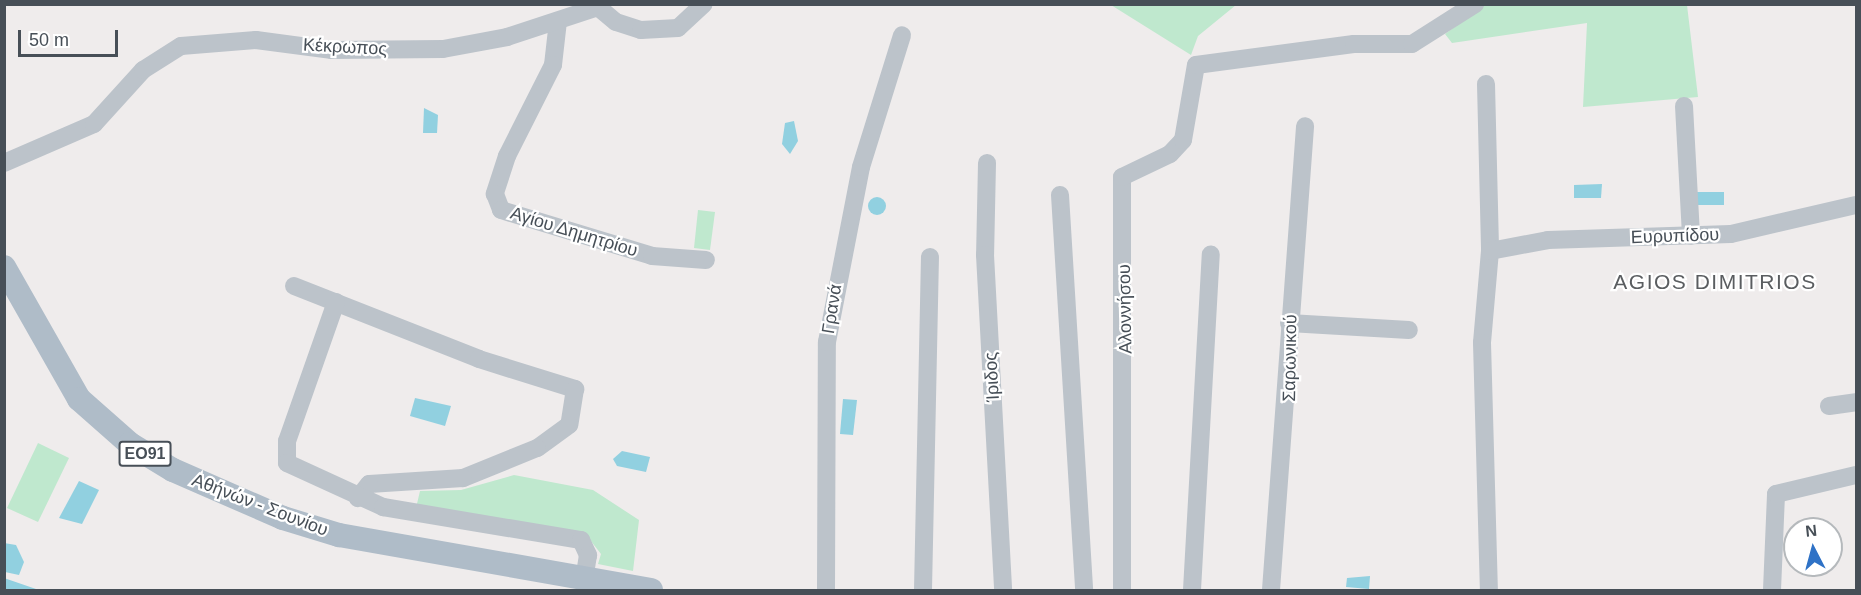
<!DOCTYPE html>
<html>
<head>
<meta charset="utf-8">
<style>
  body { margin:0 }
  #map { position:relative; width:1861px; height:595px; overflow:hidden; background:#efecec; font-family:Arial,sans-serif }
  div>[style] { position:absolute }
  .green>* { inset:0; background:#bfe8ce }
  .water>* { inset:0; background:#91d0e0 }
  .round { border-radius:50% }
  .minor>* { height:18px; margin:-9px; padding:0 9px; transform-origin:9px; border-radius:9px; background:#bcc3ca }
  .major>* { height:24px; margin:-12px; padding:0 12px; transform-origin:12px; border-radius:12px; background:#afbcc8 }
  span { translate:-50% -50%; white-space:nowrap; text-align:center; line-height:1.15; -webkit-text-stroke:4.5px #fff; paint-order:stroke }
  .shield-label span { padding:2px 4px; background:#fff; border:2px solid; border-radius:4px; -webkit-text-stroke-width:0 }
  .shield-label { font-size:16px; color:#474f57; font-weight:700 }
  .street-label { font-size:18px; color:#474f57 }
  .quarter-label { font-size:21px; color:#5a5d60; letter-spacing:1.5px }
  .frame { position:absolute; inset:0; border:6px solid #474f57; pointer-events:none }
  .north { position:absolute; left:1783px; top:517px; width:60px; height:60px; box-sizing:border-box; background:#fff; border:2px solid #b5b9bc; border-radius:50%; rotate:354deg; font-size:16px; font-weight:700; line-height:24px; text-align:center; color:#474f57 }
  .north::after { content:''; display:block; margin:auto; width:21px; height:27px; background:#2f72c6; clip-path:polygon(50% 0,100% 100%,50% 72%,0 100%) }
  .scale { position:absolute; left:18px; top:30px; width:100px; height:27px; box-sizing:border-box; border:3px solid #474f57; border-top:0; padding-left:8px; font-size:18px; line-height:21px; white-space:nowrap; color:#474f57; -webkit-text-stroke:4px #fff; paint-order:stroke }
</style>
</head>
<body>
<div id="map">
  <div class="green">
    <i style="clip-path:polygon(1111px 5px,1236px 5px,1198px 36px,1191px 55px)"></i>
    <i style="clip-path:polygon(1485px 5px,1687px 5px,1698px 97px,1583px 107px,1587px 23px,1452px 43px,1445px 34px)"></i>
    <i style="clip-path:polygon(698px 210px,715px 212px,710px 250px,694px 248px)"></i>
    <i style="clip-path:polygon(38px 443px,69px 458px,38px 522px,7px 508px)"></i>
    <i style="clip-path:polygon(514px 475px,593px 490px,639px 520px,633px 571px,598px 564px,601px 554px,587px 536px,416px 508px,420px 491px,461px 490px)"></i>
  </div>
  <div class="water">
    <i style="clip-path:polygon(424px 108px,438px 115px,437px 133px,423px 133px)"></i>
    <i style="clip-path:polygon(794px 121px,798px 141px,790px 154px,782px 144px,785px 123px)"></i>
    <i style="clip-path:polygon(1602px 184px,1601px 198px,1574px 198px,1574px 185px)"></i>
    <i style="clip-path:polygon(1694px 192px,1724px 192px,1724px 205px,1695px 205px)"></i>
    <i class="round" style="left:868px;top:197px;width:18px;height:18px"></i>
    <i style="clip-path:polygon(415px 398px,451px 406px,445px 426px,410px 416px)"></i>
    <i style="clip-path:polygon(843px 399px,857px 400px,853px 435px,840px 434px)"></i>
    <i style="clip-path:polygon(622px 451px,650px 457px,646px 472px,617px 466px,613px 459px)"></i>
    <i style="clip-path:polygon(79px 481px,99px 490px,82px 524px,59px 518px)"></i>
    <i style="clip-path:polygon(4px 543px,16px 545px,24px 562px,19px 575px,5px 572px)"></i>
    <i style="clip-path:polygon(1370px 576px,1369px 589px,1346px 587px,1347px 578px)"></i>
    <i style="clip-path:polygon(4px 578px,36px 589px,39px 590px,5px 590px)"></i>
  </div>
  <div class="minor">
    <i style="left:558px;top:21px;width:44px;rotate:96.5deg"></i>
    <i style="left:553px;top:65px;width:102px;rotate:116.8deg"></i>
    <i style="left:507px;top:156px;width:40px;rotate:108deg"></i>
    <i style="left:495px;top:194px;width:17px;rotate:69deg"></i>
    <i style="left:501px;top:210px;width:158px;rotate:16.9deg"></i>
    <i style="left:652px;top:256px;width:54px;rotate:4.2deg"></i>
    <i style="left:1486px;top:84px;width:167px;rotate:88.6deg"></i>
    <i style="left:1490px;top:251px;width:92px;rotate:95deg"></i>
    <i style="left:1482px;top:343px;width:247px;rotate:88.4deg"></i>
    <i style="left:1684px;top:106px;width:130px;rotate:86.9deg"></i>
    <i style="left:4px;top:163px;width:98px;rotate:-23.4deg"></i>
    <i style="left:94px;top:124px;width:73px;rotate:-47.8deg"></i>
    <i style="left:143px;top:70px;width:45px;rotate:-32.3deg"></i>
    <i style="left:181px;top:46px;width:75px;rotate:-4.6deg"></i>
    <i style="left:256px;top:40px;width:77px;rotate:7.5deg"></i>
    <i style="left:332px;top:50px;width:111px;rotate:-0.5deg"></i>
    <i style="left:443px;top:49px;width:65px;rotate:-10.6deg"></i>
    <i style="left:507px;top:37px;width:96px;rotate:-18.2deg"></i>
    <i style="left:598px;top:7px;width:23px;rotate:40deg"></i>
    <i style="left:616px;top:22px;width:26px;rotate:18deg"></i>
    <i style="left:641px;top:30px;width:37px;rotate:-3deg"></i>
    <i style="left:678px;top:28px;width:35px;rotate:-43deg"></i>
    <i style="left:987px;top:163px;width:92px;rotate:91.2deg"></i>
    <i style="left:985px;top:255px;width:335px;rotate:86.9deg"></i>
    <i style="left:1060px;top:195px;width:396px;rotate:86.5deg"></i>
    <i style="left:1490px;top:251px;width:59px;rotate:-10.7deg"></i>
    <i style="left:1548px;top:240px;width:183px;rotate:-1.9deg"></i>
    <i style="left:1731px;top:234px;width:128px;rotate:-13.1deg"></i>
    <i style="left:294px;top:286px;width:199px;rotate:21.5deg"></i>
    <i style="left:479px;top:359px;width:101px;rotate:17.4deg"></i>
    <i style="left:575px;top:389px;width:36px;rotate:99deg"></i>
    <i style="left:569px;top:425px;width:39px;rotate:144deg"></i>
    <i style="left:537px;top:448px;width:80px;rotate:157.9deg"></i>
    <i style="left:463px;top:478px;width:94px;rotate:176.3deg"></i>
    <i style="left:369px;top:484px;width:18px;rotate:128deg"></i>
    <i style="left:336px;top:302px;width:147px;rotate:109.4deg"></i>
    <i style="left:287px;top:441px;width:22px;rotate:90deg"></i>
    <i style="left:287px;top:463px;width:106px;rotate:24.6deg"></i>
    <i style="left:383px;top:507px;width:201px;rotate:9.5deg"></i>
    <i style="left:581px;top:540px;width:17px;rotate:65deg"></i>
    <i style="left:588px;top:555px;width:25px;rotate:99deg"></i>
    <i style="left:1289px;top:323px;width:120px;rotate:3.3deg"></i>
    <i style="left:1829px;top:406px;width:27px;rotate:-8deg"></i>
    <i style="left:826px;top:590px;width:248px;rotate:-89.8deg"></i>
    <i style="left:827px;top:342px;width:178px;rotate:-79deg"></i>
    <i style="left:861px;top:167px;width:138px;rotate:-72.7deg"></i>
    <i style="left:923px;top:590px;width:333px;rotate:-88.8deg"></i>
    <i style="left:1122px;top:590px;width:413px;rotate:-90deg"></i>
    <i style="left:1122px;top:177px;width:53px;rotate:-25.6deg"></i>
    <i style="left:1170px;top:154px;width:19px;rotate:-47deg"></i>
    <i style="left:1183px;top:140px;width:76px;rotate:-80.2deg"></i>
    <i style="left:1196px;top:65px;width:159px;rotate:-7.6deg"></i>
    <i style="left:1354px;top:44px;width:58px"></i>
    <i style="left:1412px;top:44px;width:75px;rotate:-32.4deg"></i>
    <i style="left:1192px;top:590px;width:336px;rotate:-86.8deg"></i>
    <i style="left:1271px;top:590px;width:465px;rotate:-85.8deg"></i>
    <i style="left:1772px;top:590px;width:96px;rotate:-87.6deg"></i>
    <i style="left:1776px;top:494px;width:82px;rotate:-13.4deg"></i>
  </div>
  <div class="major">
    <i style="left:4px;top:267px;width:152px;rotate:60.4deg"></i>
    <i style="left:79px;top:399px;width:68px;rotate:41.4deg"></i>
    <i style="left:130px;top:444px;width:50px;rotate:31.2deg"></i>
    <i style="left:173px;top:470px;width:120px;rotate:23.6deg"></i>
    <i style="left:283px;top:518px;width:59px;rotate:16.9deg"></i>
    <i style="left:339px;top:535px;width:317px;rotate:10deg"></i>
  </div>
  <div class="shield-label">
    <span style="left:145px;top:454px">ΕΟ91</span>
  </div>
  <div class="street-label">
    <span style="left:345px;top:47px;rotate:3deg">Κέκρωπος</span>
    <span style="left:574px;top:232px;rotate:17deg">Αγίου Δημητρίου</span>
    <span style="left:1675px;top:236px;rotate:-2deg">Ευρυπίδου</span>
    <span style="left:832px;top:309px;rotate:-81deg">Γρανά</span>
    <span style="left:1125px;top:309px;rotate:-91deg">Αλοννήσου</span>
    <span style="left:1290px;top:358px;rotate:-89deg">Σαρωνικού</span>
    <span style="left:992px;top:377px;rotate:-93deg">Ίριδος</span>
    <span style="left:260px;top:505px;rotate:21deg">Αθήνών - Σουνίου</span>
  </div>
  <div class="quarter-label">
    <span style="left:1715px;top:282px">AGIOS DIMITRIOS</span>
  </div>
  <div class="frame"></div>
  <div class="north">N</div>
  <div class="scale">50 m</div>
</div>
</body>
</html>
